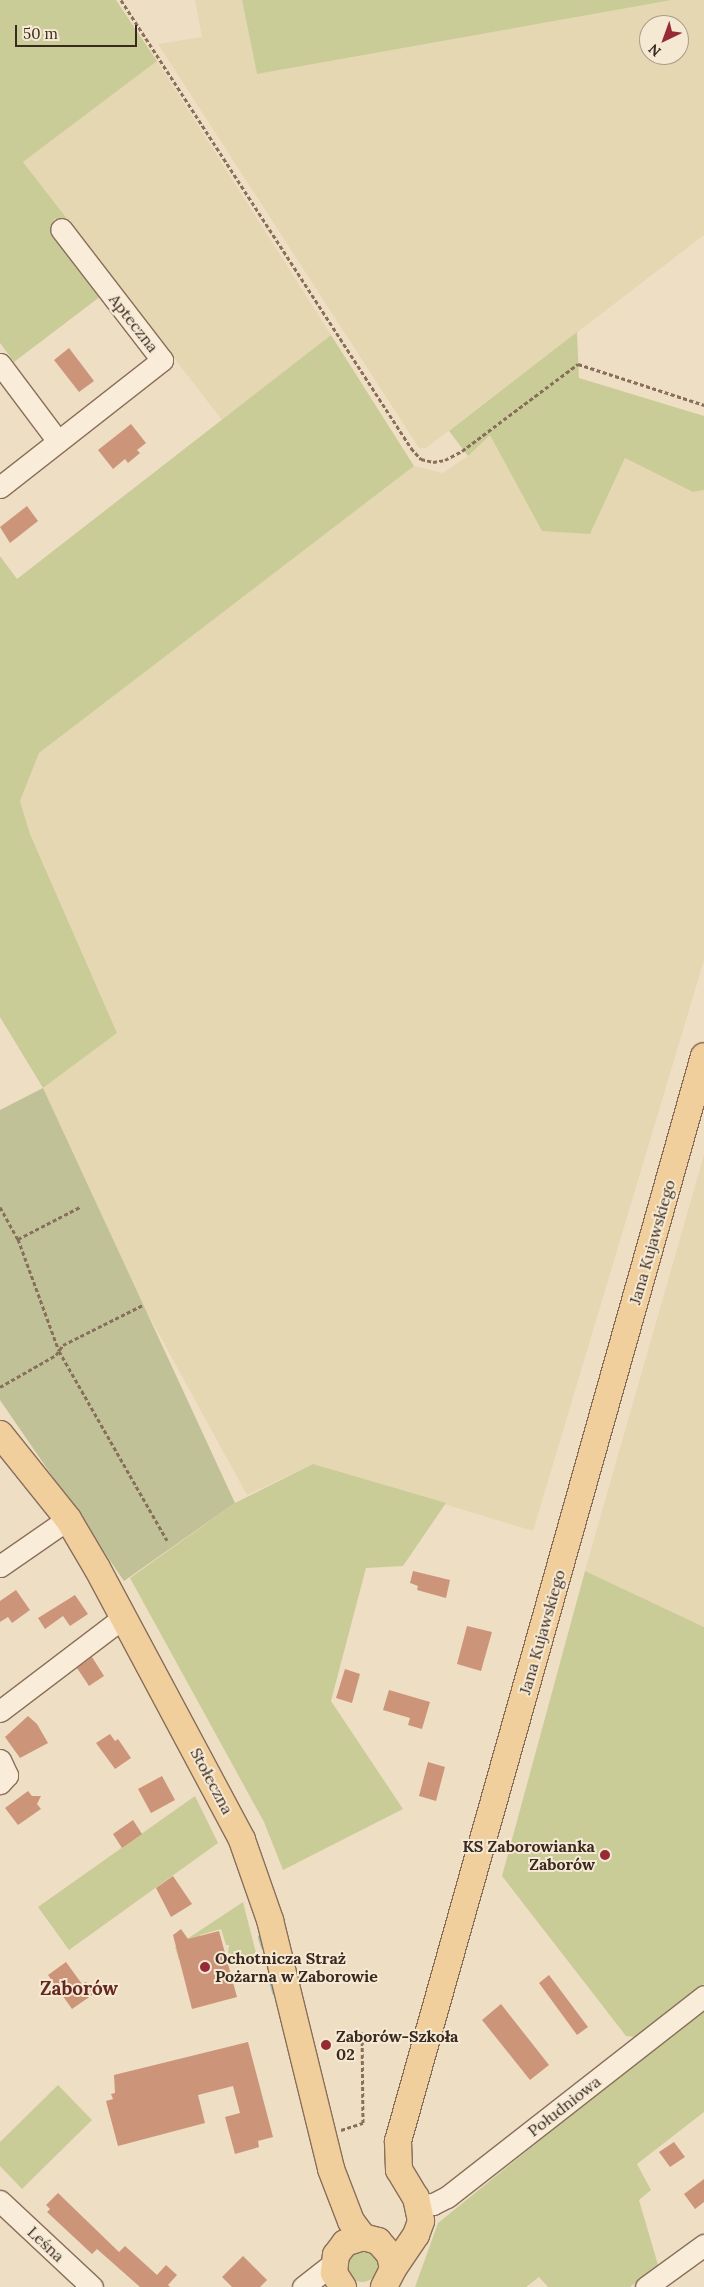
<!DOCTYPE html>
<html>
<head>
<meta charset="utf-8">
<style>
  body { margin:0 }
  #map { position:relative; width:704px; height:2287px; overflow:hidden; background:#eedec4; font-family:Lora,serif }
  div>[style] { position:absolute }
  .farmland>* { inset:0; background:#e4d7b2 }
  .green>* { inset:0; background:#cacc98 }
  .round { border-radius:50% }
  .cemetery>* { inset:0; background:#c0c197 }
  .stream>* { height:5px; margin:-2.5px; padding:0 2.5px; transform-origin:2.5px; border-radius:2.5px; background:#a6c1b7 }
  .building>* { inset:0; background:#cc957a }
  .path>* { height:3px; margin-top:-1.5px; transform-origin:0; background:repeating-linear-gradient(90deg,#896f5b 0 4px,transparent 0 6.5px) }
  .roads { filter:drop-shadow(1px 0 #896f5b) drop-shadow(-1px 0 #896f5b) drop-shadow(0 1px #896f5b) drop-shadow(0 -1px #896f5b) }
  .minor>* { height:21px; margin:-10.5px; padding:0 10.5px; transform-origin:10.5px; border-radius:10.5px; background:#f9ecd8 }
  .major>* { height:26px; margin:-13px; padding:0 13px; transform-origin:13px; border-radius:13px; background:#f1cf9c }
  .dots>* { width:14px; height:14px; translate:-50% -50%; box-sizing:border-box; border:2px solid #f5e9d4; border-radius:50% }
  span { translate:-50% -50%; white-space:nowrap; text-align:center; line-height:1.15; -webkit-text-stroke:4px #f5e9d4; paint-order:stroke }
  .street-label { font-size:16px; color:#39291f }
  .poi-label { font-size:16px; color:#39291f; font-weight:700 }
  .right { translate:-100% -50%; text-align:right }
  .left { translate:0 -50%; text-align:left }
  .quarter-label { font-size:19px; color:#65271e; font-weight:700 }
  .north { position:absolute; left:639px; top:15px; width:50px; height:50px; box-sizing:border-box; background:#f5e9d4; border:1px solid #aa9c8c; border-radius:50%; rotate:222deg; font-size:14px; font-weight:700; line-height:20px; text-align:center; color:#39291f }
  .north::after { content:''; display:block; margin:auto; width:18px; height:22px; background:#972b35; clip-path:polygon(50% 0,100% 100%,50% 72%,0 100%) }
  .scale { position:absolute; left:15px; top:25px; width:122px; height:22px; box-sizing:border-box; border:2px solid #39291f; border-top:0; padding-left:6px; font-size:15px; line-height:18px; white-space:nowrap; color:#39291f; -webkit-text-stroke:4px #f5e9d4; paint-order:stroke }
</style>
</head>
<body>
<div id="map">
  <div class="farmland">
    <i style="clip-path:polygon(evenodd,195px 0,242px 0,257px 74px,672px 0,704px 0,704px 235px,426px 448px,419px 448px,158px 44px,202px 37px,195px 0,649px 25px,679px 25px,679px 55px,649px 55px,649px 25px)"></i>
    <i style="clip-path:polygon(157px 61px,331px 335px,222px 420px,23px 162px)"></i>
    <i style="clip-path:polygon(490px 434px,590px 534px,625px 458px,693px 492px,704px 490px,704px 960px,533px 1531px,313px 1464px,247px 1495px,143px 1305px,43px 1088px,117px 1033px,30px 834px,20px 801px,39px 753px,414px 466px,443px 473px,468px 456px)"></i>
    <i style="clip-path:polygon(704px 1155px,704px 1627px,585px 1571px)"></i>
  </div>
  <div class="green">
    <i style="clip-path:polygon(0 0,116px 0,157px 61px,23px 162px,68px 220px,54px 219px,52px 234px,101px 296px,14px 362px,0 343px)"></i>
    <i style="clip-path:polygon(242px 0,672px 0,257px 74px)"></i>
    <i style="clip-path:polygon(577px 332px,579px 378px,704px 416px,704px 490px,693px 492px,625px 458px,590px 534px,542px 531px,490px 435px,468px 456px,449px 431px)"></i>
    <i style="clip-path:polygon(331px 335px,414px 466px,39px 753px,20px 801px,30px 834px,117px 1033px,43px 1088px,0 1017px,0 556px,17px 579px)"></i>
    <i style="clip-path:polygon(313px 1464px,446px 1503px,403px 1566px,366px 1568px,331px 1701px,403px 1809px,283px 1870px,264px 1822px,130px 1578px,235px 1503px)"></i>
    <i style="clip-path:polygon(585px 1571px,704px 1627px,704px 1984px,636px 2037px,626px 2036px,502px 1876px)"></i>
    <i style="clip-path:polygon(195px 1796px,218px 1843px,69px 1950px,38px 1907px)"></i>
    <i style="clip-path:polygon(243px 1902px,256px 1953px,253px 1954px,254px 1960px,228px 1953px,229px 1945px,226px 1945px,221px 1929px,200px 1935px,203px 1948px,179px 1960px,175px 1947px)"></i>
    <i style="clip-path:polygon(704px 2007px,704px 2112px,637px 2164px,651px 2190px,639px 2200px,658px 2265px,630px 2287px,548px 2287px,539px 2277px,526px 2287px,415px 2287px,438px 2223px)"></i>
    <i style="clip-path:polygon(58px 2085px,92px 2120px,22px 2189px,0 2166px,0 2142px)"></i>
    <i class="round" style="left:346px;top:2250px;width:32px;height:32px"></i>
  </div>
  <div class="cemetery">
    <i style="clip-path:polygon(43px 1088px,235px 1503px,124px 1581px,0 1400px,0 1110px)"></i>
  </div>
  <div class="stream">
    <i style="left:260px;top:1937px;width:10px;rotate:73deg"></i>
    <i style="left:270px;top:1978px;width:15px;rotate:74deg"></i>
  </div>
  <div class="building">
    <i style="clip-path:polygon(69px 348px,94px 381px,79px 392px,54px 360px)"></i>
    <i style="clip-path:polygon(131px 424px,146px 443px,137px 450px,140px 453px,128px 463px,125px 459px,113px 469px,98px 450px)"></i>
    <i style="clip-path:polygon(27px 506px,38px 521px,10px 543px,0 527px)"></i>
    <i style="clip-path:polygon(413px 1571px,450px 1580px,446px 1598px,417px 1590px,418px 1586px,410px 1583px)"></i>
    <i style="clip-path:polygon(16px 1590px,30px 1610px,12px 1623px,8px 1617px,0 1622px,0 1601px)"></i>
    <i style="clip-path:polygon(75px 1595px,88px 1614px,70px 1626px,63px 1616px,45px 1629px,38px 1618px)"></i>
    <i style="clip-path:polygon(467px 1626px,492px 1632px,481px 1671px,457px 1664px)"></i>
    <i style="clip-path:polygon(92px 1657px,104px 1676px,89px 1686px,77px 1668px)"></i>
    <i style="clip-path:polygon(345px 1669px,360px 1674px,352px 1703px,336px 1698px)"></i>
    <i style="clip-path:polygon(389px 1690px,430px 1702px,422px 1729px,408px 1725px,410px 1718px,383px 1710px)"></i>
    <i style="clip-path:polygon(28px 1716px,37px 1724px,48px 1743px,20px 1758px,5px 1737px)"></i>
    <i style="clip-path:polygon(110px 1734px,115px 1741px,118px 1739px,131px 1758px,115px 1769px,96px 1743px)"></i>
    <i style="clip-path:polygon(428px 1762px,445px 1767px,436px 1801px,419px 1796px)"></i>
    <i style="clip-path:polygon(162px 1776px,175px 1800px,151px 1813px,138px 1789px)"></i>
    <i style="clip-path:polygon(28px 1791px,32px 1796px,41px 1796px,37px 1804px,41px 1809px,18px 1825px,5px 1808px)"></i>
    <i style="clip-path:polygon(133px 1820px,142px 1834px,122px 1848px,113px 1834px)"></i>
    <i style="clip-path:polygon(173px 1876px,192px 1904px,171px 1917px,156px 1888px)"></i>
    <i style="clip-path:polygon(181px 1929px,188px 1939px,219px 1931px,237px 1997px,192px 2009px,173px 1935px)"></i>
    <i style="clip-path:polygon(66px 1962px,82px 1984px,86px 1982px,95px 1993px,72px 2009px,48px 1975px)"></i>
    <i style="clip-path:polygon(549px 1975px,588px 2027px,577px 2035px,539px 1983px)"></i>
    <i style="clip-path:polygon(501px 2004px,549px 2065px,530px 2080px,482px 2020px)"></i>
    <i style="clip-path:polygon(248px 2042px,273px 2137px,258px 2141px,259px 2147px,235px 2154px,225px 2117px,240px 2113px,233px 2086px,198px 2095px,205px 2123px,118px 2146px,106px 2101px,113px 2099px,111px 2094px,115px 2093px,114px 2075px)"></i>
    <i style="clip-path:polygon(674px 2142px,685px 2157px,670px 2167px,659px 2152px)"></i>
    <i style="clip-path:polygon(704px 2179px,704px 2202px,695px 2209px,684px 2194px)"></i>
    <i style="clip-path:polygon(58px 2193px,119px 2252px,125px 2246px,157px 2275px,166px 2265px,177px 2275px,168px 2285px,170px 2287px,140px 2287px,97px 2249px,92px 2254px,47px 2212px,50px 2209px,46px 2205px)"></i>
    <i style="clip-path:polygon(243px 2256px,267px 2280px,260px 2287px,232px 2287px,222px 2277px)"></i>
  </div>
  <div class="path">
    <i style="left:121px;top:0;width:534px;rotate:57.08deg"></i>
    <i style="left:411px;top:448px;width:15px;rotate:48deg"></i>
    <i style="left:421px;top:459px;width:12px;rotate:14deg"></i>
    <i style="left:433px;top:462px;width:12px;rotate:-9deg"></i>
    <i style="left:445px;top:460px;width:19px;rotate:-28deg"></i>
    <i style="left:462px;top:451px;width:145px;rotate:-36.9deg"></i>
    <i style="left:578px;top:364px;width:133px;rotate:18deg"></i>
    <i style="left:0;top:1207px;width:37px;rotate:61deg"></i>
    <i style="left:18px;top:1239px;width:119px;rotate:69.9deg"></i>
    <i style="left:59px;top:1351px;width:218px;rotate:60.3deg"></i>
    <i style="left:18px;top:1239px;width:70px;rotate:-27.3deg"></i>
    <i style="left:0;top:1387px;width:64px;rotate:-29.7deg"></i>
    <i style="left:56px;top:1355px;width:12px;rotate:-55deg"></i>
    <i style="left:63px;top:1345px;width:89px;rotate:-26.6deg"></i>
    <i style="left:341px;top:2130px;width:23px;rotate:-18deg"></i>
    <i style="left:363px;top:2123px;width:91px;rotate:-90.6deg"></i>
  </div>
  <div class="roads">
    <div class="minor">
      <i style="left:0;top:364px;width:95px;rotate:53.1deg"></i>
      <i style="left:0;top:487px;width:206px;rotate:-38.1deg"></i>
      <i style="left:162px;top:360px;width:165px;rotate:-127.6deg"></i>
      <i style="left:0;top:1566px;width:83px;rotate:-34.7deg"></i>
      <i style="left:0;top:1711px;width:156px;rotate:-37.2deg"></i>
      <i style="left:0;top:1760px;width:17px;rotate:65deg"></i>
      <i style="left:7px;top:1775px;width:11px;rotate:131deg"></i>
      <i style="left:0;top:2201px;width:126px;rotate:43.1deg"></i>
      <i style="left:418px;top:2206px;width:15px;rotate:-8deg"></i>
      <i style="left:433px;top:2204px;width:16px;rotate:-27deg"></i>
      <i style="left:447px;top:2197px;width:326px;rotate:-38deg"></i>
      <i style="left:303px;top:2287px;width:39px;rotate:-38deg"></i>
      <i style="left:646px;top:2287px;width:72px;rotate:-35.9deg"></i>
    </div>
    <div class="major">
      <i style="left:0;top:1434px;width:109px;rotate:51.3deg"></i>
      <i style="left:68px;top:1519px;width:57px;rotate:59.4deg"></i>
      <i style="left:97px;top:1568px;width:308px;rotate:61.9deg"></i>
      <i style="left:242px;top:1840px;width:85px;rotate:70.7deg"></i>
      <i style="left:270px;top:1920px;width:256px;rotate:76.2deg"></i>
      <i style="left:331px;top:2169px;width:56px;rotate:69deg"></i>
      <i style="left:351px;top:2221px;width:20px;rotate:53deg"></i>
      <i style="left:393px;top:2269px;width:41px;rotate:-55.9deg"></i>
      <i style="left:416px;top:2235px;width:15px;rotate:-70deg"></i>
      <i style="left:421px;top:2221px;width:24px;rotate:-102deg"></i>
      <i style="left:416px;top:2198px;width:33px;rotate:-121deg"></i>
      <i style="left:399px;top:2170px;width:29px;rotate:-92deg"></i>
      <i style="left:398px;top:2141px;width:1127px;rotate:-74.25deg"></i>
      <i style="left:343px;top:2287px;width:17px;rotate:-123deg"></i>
      <i style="left:334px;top:2273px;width:18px;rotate:-84deg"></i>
      <i style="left:336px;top:2255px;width:15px;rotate:-53deg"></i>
      <i style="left:345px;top:2243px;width:19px;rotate:-18deg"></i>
      <i style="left:363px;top:2237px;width:16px;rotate:15deg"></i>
      <i style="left:378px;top:2241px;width:18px;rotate:49deg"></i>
      <i style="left:390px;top:2255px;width:14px;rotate:78deg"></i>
      <i style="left:393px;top:2269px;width:20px;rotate:117deg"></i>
    </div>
  </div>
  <div class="dots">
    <i style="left:605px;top:1855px;background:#972b35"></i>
    <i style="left:205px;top:1967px;background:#972b35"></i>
    <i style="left:326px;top:2045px;background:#972b35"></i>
  </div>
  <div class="street-label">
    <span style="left:134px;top:323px;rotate:52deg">Apteczna</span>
    <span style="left:652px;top:1242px;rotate:-74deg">Jana Kujawskiego</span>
    <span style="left:542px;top:1632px;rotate:-74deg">Jana Kujawskiego</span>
    <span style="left:212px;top:1781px;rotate:62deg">Stołeczna</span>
    <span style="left:564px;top:2106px;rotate:-38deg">Południowa</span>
    <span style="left:46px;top:2244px;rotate:43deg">Leśna</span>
  </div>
  <div class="poi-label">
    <span class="right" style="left:595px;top:1855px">KS Zaborowianka<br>Zaborów</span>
    <span class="left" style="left:215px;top:1967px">Ochotnicza Straż<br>Pożarna w Zaborowie</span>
    <span class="left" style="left:336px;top:2045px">Zaborów-Szkoła<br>02</span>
  </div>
  <div class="quarter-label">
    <span style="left:79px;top:1989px">Zaborów</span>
  </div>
  <div class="north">N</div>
  <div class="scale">50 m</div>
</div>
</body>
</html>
